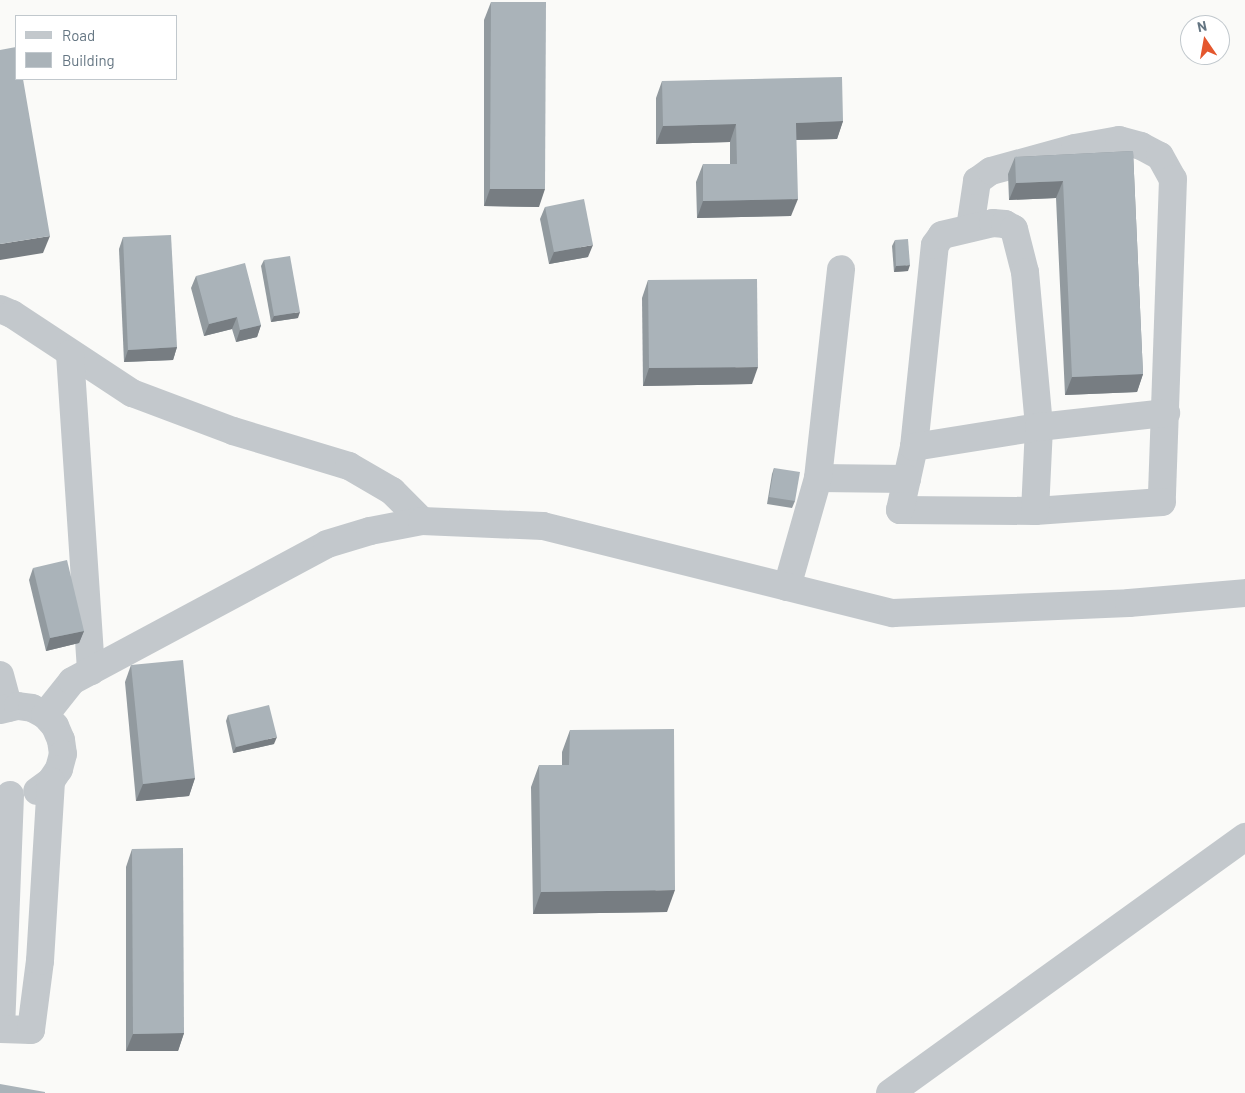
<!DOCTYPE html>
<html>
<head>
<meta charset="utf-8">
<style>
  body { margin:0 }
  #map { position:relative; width:1245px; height:1093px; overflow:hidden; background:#fafaf8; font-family:Barlow,sans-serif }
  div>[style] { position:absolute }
  .minor>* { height:28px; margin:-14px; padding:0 14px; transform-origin:14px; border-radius:14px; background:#c3c8cc }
  .wall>* { inset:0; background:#929a9f }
  .shaded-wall>* { inset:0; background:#777d82 }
  .building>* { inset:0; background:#aab3b9 }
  span { translate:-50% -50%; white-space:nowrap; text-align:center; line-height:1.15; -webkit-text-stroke:5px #fff; paint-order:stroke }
  .legend { position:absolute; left:15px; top:15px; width:162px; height:65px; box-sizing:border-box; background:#fff; border:1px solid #c1c8cd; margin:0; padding:6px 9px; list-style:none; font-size:15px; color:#657683 }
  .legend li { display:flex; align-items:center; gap:10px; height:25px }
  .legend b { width:25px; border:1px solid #c1c8cd }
  .north { position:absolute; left:1180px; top:15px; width:50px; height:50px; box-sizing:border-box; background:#fff; border:1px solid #c1c8cd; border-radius:50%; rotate:348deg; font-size:14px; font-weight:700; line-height:20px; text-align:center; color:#657683 }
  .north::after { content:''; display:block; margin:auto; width:18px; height:22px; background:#e4572e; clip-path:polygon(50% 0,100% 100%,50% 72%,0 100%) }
</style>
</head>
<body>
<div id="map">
  <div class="minor">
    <i style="left:970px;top:228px;width:48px;rotate:-81.5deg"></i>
    <i style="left:977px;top:181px;width:17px;rotate:-36deg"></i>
    <i style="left:991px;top:171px;width:87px;rotate:-15.3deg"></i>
    <i style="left:1075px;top:148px;width:45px;rotate:-10.3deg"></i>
    <i style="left:1119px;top:140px;width:23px;rotate:15deg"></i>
    <i style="left:1141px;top:146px;width:21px;rotate:28deg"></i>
    <i style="left:1160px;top:156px;width:26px;rotate:61deg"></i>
    <i style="left:1173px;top:179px;width:323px;rotate:92deg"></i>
    <i style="left:1162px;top:502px;width:127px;rotate:175.9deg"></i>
    <i style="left:1035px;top:511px;width:135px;rotate:-179.6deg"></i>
    <i style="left:900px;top:510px;width:65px;rotate:-77.5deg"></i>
    <i style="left:914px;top:447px;width:203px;rotate:-84.1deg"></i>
    <i style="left:935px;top:245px;width:12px;rotate:-55deg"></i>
    <i style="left:942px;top:235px;width:52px;rotate:-13.2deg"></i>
    <i style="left:993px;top:223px;width:12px;rotate:5deg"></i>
    <i style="left:1005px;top:224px;width:10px;rotate:29deg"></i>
    <i style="left:1014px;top:229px;width:44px;rotate:75.7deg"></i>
    <i style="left:1025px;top:272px;width:156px;rotate:84.8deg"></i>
    <i style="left:1039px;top:427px;width:84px;rotate:92.7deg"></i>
    <i style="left:0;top:309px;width:13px;rotate:23deg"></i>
    <i style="left:12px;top:314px;width:144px;rotate:33.4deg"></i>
    <i style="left:132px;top:393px;width:108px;rotate:20.6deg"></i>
    <i style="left:233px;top:431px;width:121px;rotate:16.8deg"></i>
    <i style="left:349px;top:466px;width:50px;rotate:30.2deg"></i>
    <i style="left:392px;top:491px;width:42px;rotate:45deg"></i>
    <i style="left:70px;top:354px;width:318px;rotate:86.2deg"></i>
    <i style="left:914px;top:447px;width:127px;rotate:-9.1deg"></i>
    <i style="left:1039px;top:427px;width:128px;rotate:-6.3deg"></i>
    <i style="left:818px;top:478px;width:89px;rotate:0.6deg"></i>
    <i style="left:787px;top:587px;width:113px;rotate:-74.1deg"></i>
    <i style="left:818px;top:478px;width:210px;rotate:-83.7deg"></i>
    <i style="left:0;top:675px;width:34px;rotate:75deg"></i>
    <i style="left:0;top:710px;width:18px;rotate:-13deg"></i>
    <i style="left:18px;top:706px;width:14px;rotate:8deg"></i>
    <i style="left:32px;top:708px;width:15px;rotate:28deg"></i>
    <i style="left:45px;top:715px;width:15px;rotate:48deg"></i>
    <i style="left:55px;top:726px;width:15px;rotate:67deg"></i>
    <i style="left:61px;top:740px;width:14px;rotate:82deg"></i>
    <i style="left:63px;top:754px;width:16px;rotate:105deg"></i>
    <i style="left:59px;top:769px;width:14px;rotate:124deg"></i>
    <i style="left:51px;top:781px;width:17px;rotate:144deg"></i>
    <i style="left:45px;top:715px;width:43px;rotate:-51.5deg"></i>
    <i style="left:72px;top:681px;width:289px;rotate:-28.2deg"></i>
    <i style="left:327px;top:544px;width:45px;rotate:-16.8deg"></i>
    <i style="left:370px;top:531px;width:53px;rotate:-10.9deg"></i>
    <i style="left:422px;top:521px;width:121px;rotate:2.4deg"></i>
    <i style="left:543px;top:526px;width:361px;rotate:14deg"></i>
    <i style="left:893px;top:613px;width:236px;rotate:-2.4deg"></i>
    <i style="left:1129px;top:603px;width:116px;rotate:-4.9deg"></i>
    <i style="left:10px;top:795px;width:234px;rotate:92.2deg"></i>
    <i style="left:1px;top:1029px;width:30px;rotate:2deg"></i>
    <i style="left:31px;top:1030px;width:70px;rotate:-82.6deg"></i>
    <i style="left:40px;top:961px;width:180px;rotate:-86.5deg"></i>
    <i style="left:890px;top:1093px;width:438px;rotate:-35.8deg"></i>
  </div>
  <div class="wall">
    <i style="clip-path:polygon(491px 2px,539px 207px,484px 206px,484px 20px)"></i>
    <i style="clip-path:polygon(662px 81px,843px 121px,837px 139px,796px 140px,791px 216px,697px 218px,696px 182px,703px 164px,730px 164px,730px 142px,656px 144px,656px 98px)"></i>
    <i style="clip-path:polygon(1133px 151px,1143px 374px,1137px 392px,1065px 395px,1056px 198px,1009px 200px,1008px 174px,1015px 157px)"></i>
    <i style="clip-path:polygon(545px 207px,588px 257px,549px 264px,540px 219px)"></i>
    <i style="clip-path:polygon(123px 237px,177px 347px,173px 360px,124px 362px,119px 249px)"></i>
    <i style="clip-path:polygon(895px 240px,908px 271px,894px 272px,892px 246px)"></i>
    <i style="clip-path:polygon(264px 260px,298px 318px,271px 322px,261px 266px)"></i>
    <i style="clip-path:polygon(196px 276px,261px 325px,257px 337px,236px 342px,232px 329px,204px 336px,191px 288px)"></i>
    <i style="clip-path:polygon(648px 280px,752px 384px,643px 386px,642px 298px)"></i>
    <i style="clip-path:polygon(774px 468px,795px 501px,792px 508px,767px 504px,772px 474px)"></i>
    <i style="clip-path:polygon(33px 568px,84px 631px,79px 643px,46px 651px,29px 580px)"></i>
    <i style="clip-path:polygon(131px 665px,195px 778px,189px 796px,136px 801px,125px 682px)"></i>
    <i style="clip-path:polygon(228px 715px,274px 744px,233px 753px,226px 721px)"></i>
    <i style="clip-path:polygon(570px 730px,667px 912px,533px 914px,531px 787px,539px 765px,562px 765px,562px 752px)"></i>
    <i style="clip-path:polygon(132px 849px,184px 1033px,178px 1051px,126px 1051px,126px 867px)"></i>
  </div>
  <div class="shaded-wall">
    <i style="clip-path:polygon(843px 121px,837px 139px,789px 140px,796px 123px)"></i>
    <i style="clip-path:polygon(736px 124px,730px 142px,656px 144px,663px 126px)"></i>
    <i style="clip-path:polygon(1063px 181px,1056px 198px,1009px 200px,1016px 183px)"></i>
    <i style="clip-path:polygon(490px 189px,545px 189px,539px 207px,484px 206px)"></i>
    <i style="clip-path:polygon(798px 199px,791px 216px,697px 218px,703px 201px)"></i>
    <i style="clip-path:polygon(50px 236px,43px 253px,0 260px,0 244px)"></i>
    <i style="clip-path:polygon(593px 245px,588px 257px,549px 264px,554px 252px)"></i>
    <i style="clip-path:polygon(910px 265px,908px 271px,894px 272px,896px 266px)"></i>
    <i style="clip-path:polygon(300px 312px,298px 318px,271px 322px,274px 316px)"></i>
    <i style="clip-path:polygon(237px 317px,232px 329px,204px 336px,209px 324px)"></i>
    <i style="clip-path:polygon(261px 325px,257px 337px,236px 342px,240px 330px)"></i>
    <i style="clip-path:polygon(177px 347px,173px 360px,124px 362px,128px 350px)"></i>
    <i style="clip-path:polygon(758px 367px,752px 384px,643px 386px,649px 368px)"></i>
    <i style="clip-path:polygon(1143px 374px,1137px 392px,1065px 395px,1072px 377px)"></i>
    <i style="clip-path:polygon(84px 631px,79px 643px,46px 651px,50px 638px)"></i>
    <i style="clip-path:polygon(277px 737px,274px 744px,233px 753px,236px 747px)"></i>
    <i style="clip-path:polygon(195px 778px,189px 796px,136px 801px,143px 784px)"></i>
    <i style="clip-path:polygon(675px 890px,667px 912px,533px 914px,541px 892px)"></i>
    <i style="clip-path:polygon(184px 1033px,178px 1051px,126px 1051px,133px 1034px)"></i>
  </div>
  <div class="building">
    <i style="clip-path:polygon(491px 2px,546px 2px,545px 189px,490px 189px)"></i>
    <i style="clip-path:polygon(16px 47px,16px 79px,23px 79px,50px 236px,0 244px,0 50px)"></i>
    <i style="clip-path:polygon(842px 77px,843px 121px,796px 123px,798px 199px,703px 201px,703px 164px,737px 164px,736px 124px,663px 126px,662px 81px)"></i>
    <i style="clip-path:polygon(1133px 151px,1143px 374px,1072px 377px,1063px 181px,1016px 183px,1015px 157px)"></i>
    <i style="clip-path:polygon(584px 199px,593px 245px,554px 252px,545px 207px)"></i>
    <i style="clip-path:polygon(171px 235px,177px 347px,128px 350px,123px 237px)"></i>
    <i style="clip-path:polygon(908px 239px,910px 265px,896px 266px,895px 240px)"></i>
    <i style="clip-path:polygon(290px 256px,300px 312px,274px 316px,264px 260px)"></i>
    <i style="clip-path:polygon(245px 263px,261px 325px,240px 330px,237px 317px,209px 324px,196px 276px)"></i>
    <i style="clip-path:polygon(757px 279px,758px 367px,649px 368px,648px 280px)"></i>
    <i style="clip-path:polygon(774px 468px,800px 472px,795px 501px,769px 497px)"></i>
    <i style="clip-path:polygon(67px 560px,84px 631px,50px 638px,33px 568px)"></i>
    <i style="clip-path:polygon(183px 660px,195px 778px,143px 784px,131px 665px)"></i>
    <i style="clip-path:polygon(269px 705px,277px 737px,236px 747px,228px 715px)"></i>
    <i style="clip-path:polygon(674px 729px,675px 890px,541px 892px,539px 765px,569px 765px,570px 730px)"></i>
    <i style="clip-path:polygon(183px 848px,184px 1033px,133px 1034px,132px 849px)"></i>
    <i style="clip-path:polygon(0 1084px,45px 1092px,45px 1093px,0 1093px)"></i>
  </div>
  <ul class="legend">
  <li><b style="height:6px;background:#c3c8cc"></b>Road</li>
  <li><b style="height:14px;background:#aab3b9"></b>Building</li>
  </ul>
  <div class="north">N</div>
</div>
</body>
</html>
